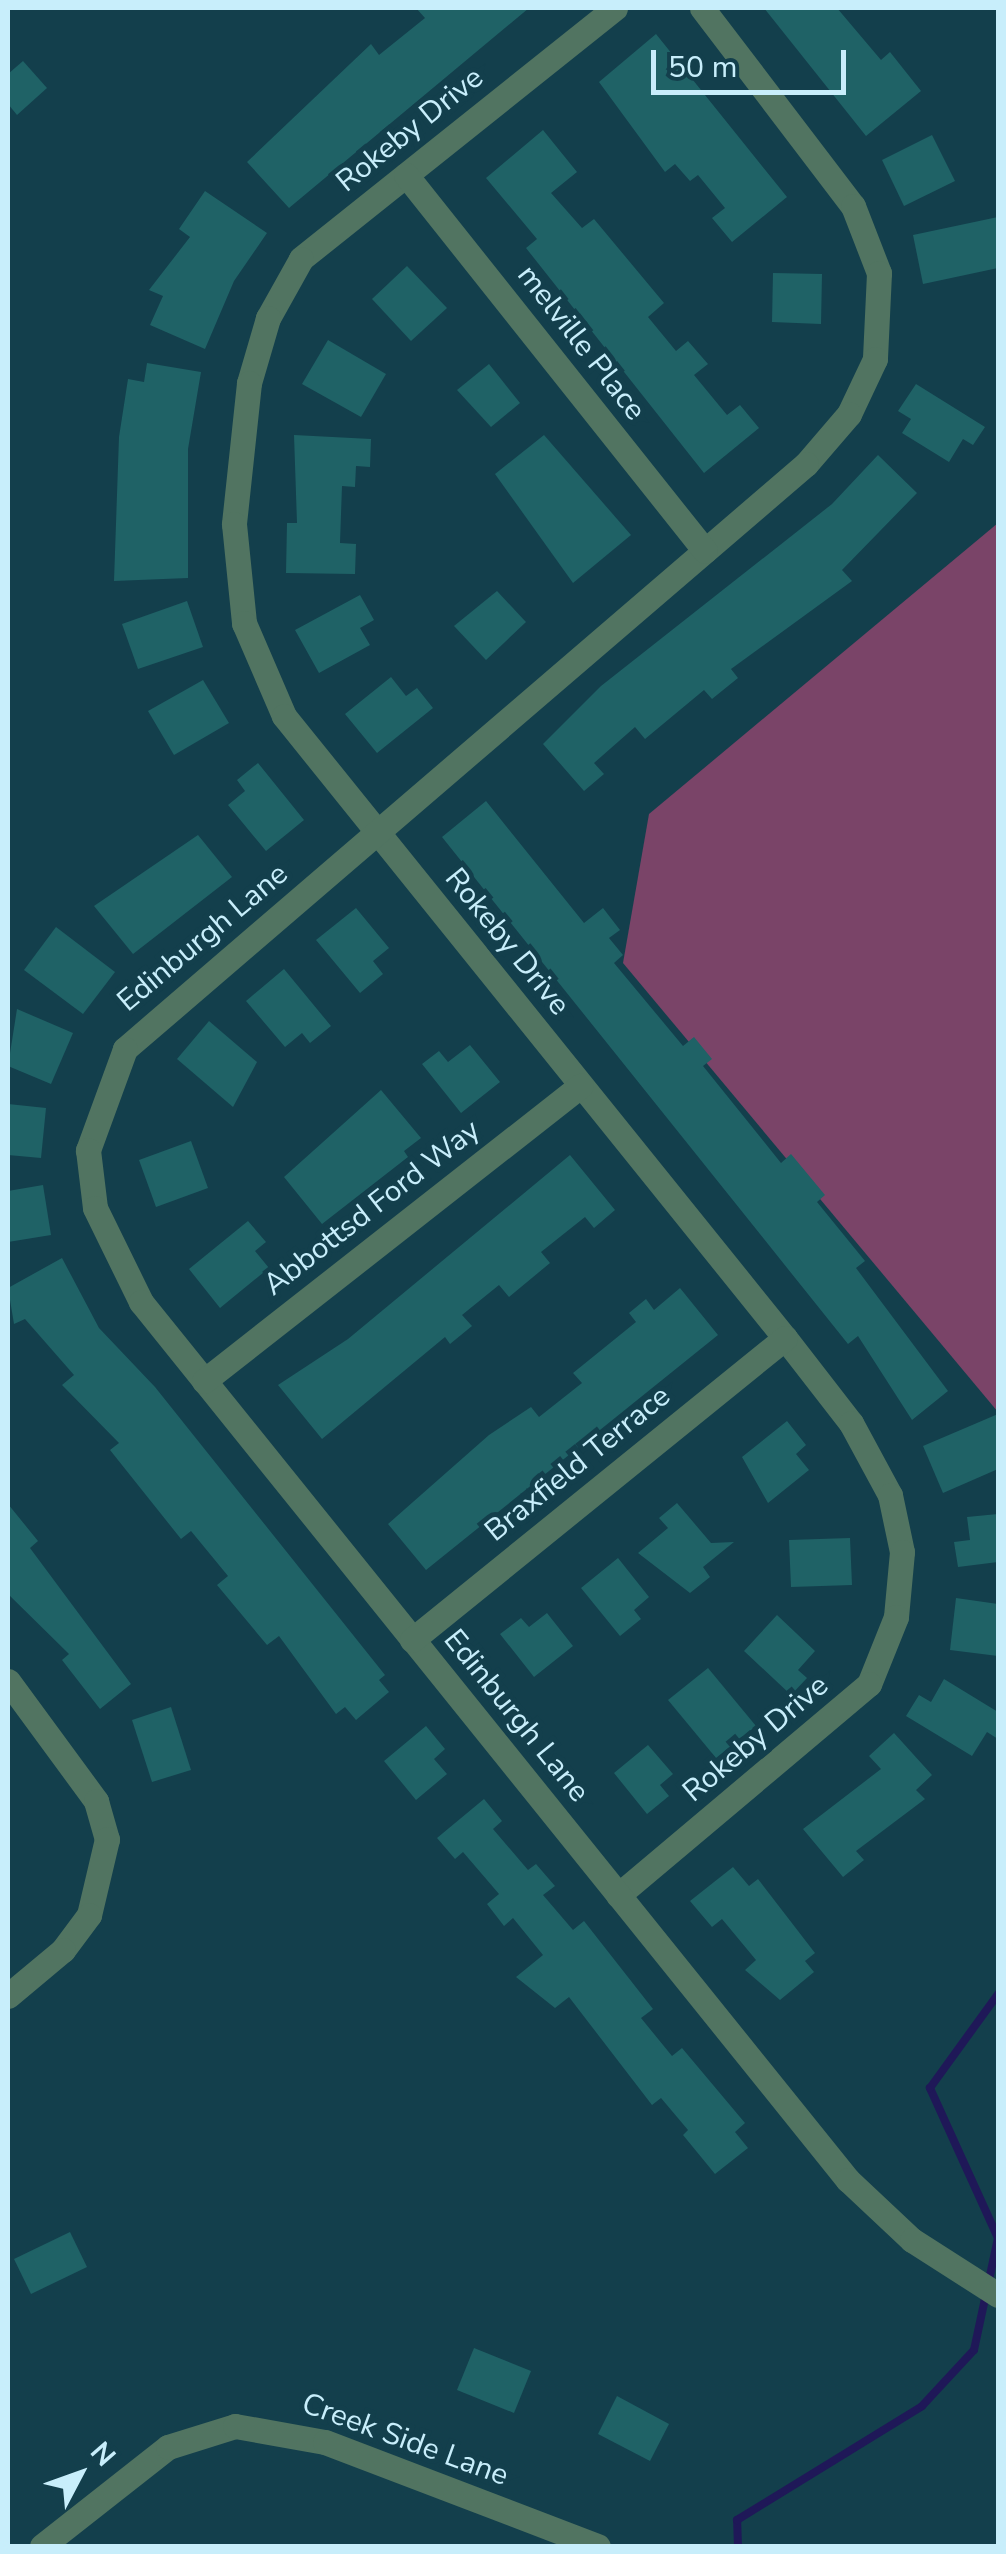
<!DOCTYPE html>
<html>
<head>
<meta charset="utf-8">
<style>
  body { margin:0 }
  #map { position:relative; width:1006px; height:2554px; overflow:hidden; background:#133f4c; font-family:"Nunito Sans",sans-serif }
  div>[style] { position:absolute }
  .green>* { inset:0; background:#7a4468 }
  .stream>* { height:8px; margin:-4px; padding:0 4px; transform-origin:4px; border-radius:4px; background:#1f1858 }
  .building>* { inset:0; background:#1f6266 }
  .minor>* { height:25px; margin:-12.5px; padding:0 12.5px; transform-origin:12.5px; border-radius:12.5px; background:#517461 }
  span { translate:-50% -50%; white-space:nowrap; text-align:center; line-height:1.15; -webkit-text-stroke:10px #133f4c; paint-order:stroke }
  .street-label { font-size:30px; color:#c8eefb }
  .frame { position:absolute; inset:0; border:10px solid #c8eefb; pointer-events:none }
  .north { position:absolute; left:30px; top:2424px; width:100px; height:100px; -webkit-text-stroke:8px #133f4c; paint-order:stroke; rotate:49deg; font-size:28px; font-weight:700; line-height:40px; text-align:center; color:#c8eefb }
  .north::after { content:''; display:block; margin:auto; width:35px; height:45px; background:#c8eefb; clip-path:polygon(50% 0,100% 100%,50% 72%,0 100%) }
  .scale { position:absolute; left:651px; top:50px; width:195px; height:45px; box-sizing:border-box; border:5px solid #c8eefb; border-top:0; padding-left:12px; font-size:30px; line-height:35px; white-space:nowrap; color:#c8eefb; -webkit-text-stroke:8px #133f4c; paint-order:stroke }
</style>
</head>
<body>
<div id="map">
  <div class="green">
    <i style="clip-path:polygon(998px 523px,998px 1412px,623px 963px,649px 814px)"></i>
  </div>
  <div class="stream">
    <i style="left:738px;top:2546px;width:26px;rotate:-92deg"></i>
    <i style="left:737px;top:2520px;width:217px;rotate:-31.6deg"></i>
    <i style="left:922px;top:2406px;width:76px;rotate:-47.1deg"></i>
    <i style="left:974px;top:2350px;width:115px;rotate:-77.9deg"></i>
    <i style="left:998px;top:2238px;width:165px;rotate:-114.4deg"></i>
    <i style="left:930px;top:2088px;width:116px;rotate:-54.1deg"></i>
  </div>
  <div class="building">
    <i style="clip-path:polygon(416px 8px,529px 8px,289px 208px,247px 162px,371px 44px,379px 55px,425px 18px)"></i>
    <i style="clip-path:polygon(764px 8px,837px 8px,881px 60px,890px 52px,921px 91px,866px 136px)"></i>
    <i style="clip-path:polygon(656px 34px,787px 197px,732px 242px,712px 218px,725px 208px,698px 175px,690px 181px,675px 164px,665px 172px,599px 82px)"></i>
    <i style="clip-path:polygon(23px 61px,47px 88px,17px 115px,8px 104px,8px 74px)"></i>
    <i style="clip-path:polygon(543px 130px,577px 172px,551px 193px,582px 228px,594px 219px,664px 303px,648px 317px,676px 351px,688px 341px,708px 364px,694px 375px,727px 415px,740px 405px,759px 428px,704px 473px,526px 248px,537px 239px,486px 178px)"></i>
    <i style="clip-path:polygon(932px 135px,955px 181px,904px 206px,882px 160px)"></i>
    <i style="clip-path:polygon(205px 191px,267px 233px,234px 281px,205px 349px,150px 325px,163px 296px,149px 290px,190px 237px,179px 229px)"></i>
    <i style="clip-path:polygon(998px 217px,998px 268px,923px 284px,913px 235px)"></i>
    <i style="clip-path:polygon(407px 266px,447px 308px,411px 341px,372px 299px)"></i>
    <i style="clip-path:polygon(773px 273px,822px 274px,821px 324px,772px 322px)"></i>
    <i style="clip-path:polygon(328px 340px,386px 374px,361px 417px,302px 384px)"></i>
    <i style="clip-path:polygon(147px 363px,201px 372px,188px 449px,188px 578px,114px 581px,119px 437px,128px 379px,144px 382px)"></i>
    <i style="clip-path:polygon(489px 364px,520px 403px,491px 427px,457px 390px)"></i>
    <i style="clip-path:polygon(916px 384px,985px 427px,973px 445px,963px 439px,949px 462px,902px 433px,911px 419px,898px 411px)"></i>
    <i style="clip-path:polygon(294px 435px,371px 439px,370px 467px,356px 466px,355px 487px,342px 486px,340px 543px,356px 544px,355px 574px,286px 573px,287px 523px,297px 523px)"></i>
    <i style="clip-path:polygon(544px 435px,631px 535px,573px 583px,495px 474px)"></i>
    <i style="clip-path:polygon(878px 455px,917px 493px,842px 570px,852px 581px,731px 669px,738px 678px,712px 699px,704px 690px,645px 739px,635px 727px,594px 763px,604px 774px,584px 791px,543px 744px,601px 686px,832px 504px)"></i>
    <i style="clip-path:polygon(497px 591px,526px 622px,486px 660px,454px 626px)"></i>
    <i style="clip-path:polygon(360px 595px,374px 620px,360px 628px,370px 645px,319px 673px,295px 630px)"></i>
    <i style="clip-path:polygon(187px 601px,203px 647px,138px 669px,122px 624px)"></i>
    <i style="clip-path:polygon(391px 677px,406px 696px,417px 688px,433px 708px,377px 753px,345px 714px)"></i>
    <i style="clip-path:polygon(203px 680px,229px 723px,174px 755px,148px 711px)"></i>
    <i style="clip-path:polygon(258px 763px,304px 820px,266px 851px,228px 805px,245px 791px,237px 780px)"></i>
    <i style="clip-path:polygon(486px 801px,584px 923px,603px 908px,620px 930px,609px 938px,623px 955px,614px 963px,683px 1046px,694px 1037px,712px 1059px,703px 1066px,781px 1163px,791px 1154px,825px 1195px,817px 1202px,865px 1261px,856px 1268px,948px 1391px,912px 1420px,858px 1336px,848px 1344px,442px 837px)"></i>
    <i style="clip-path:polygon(198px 835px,232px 877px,133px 954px,94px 906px)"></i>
    <i style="clip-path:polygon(356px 908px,389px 948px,373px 961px,383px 974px,360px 993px,316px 940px)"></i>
    <i style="clip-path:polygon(56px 927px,115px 972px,83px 1014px,24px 970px)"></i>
    <i style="clip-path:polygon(284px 969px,331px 1026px,310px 1043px,302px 1033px,285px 1047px,246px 1001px)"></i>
    <i style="clip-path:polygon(17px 1009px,73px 1033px,51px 1084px,8px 1066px)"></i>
    <i style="clip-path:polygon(209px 1021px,257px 1062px,233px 1107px,177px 1059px)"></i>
    <i style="clip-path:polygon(470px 1045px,500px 1082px,461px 1113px,422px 1064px,439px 1051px,448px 1062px)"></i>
    <i style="clip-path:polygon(381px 1090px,421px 1138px,404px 1151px,408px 1157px,322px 1224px,284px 1177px)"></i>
    <i style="clip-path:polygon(8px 1104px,46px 1108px,41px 1158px,8px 1155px)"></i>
    <i style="clip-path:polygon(191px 1141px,208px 1188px,156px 1207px,139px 1160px)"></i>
    <i style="clip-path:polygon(570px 1155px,615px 1210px,594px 1228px,585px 1217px,541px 1252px,550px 1263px,509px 1297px,499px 1285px,462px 1315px,472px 1326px,450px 1344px,445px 1337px,322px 1439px,278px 1385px,348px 1339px)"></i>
    <i style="clip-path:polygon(43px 1185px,51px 1235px,8px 1242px,8px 1191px)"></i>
    <i style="clip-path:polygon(248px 1221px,266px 1242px,255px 1251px,269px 1268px,220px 1308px,189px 1269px)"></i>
    <i style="clip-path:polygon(62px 1258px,99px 1328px,155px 1387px,385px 1675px,379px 1680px,389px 1692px,356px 1720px,345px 1707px,336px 1714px,279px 1636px,267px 1645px,217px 1585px,228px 1576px,191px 1531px,181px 1539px,110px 1450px,119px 1443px,62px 1385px,74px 1375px,25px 1319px,14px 1324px,8px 1288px)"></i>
    <i style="clip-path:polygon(680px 1288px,718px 1335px,426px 1570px,388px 1524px,489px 1435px,531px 1407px,539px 1417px,582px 1383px,573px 1373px,636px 1322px,629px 1313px,646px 1299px,654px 1310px)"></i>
    <i style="clip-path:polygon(998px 1414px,998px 1469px,943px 1493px,923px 1446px)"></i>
    <i style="clip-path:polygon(787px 1421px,806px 1445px,796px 1454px,809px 1470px,768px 1503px,742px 1457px)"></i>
    <i style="clip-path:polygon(677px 1503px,711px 1543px,734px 1542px,703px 1567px,710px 1577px,690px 1593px,638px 1553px,668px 1528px,659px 1518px)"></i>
    <i style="clip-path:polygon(8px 1504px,38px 1541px,30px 1548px,131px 1684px,100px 1709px,62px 1660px,69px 1654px,8px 1594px)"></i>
    <i style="clip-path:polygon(998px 1514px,998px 1562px,958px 1567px,954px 1542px,970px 1540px,967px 1517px)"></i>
    <i style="clip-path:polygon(850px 1538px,852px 1585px,791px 1587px,789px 1540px)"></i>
    <i style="clip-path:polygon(618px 1558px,649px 1597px,634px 1610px,641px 1619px,620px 1636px,581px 1588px)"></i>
    <i style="clip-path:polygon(956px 1598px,998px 1604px,998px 1656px,950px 1650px)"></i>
    <i style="clip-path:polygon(547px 1613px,573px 1646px,534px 1677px,500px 1634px,521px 1618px,529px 1627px)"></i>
    <i style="clip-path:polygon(777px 1615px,815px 1651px,798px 1670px,807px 1678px,791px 1695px,744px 1651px)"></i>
    <i style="clip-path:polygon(708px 1668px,756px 1726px,716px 1758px,668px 1700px)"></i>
    <i style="clip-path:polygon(944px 1679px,998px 1712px,998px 1739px,987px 1732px,972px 1756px,906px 1716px,919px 1695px,931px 1702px)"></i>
    <i style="clip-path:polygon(171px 1707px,191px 1770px,152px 1782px,132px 1720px)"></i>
    <i style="clip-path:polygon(426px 1726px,445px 1749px,434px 1759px,447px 1774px,416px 1800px,384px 1761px)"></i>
    <i style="clip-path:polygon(894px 1733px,932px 1775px,916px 1790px,925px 1799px,856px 1851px,864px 1860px,843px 1877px,803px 1829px,881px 1769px,869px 1756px)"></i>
    <i style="clip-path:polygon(648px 1745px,673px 1774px,660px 1785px,669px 1796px,647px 1814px,614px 1773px)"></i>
    <i style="clip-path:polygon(484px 1799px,502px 1821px,493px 1829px,528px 1870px,536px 1864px,555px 1886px,543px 1895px,573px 1930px,584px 1921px,653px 2009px,641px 2018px,672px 2056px,682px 2048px,745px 2123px,735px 2132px,748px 2148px,715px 2174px,683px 2135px,688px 2130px,661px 2098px,652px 2105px,569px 1997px,555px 2008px,516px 1977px,543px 1955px,513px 1918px,504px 1926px,487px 1904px,499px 1894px,463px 1852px,455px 1859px,437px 1838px)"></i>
    <i style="clip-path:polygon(733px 1867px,749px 1886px,758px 1879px,815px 1953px,805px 1961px,814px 1972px,780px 2000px,745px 1970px,756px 1960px,722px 1919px,712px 1927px,690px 1901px)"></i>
    <i style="clip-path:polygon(70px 2232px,87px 2267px,31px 2294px,14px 2259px)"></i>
    <i style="clip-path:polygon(474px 2348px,531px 2371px,514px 2413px,457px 2390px)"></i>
    <i style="clip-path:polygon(617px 2396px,669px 2424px,650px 2461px,598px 2434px)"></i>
  </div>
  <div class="minor">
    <i style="left:615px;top:8px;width:402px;rotate:141.4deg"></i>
    <i style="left:301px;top:259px;width:68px;rotate:119.2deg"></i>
    <i style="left:268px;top:318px;width:68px;rotate:106.3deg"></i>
    <i style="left:249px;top:383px;width:142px;rotate:96.1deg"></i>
    <i style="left:234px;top:524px;width:100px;rotate:84.2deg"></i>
    <i style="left:244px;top:623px;width:101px;rotate:66.7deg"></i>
    <i style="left:284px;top:716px;width:799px;rotate:51.15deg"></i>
    <i style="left:785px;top:1338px;width:108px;rotate:52.2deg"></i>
    <i style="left:851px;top:1423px;width:82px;rotate:61.6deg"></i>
    <i style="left:890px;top:1495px;width:58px;rotate:78.1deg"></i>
    <i style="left:902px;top:1552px;width:65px;rotate:95.3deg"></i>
    <i style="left:896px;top:1617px;width:72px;rotate:111.9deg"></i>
    <i style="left:869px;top:1684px;width:328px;rotate:139.9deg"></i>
    <i style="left:702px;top:8px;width:249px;rotate:52.7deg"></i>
    <i style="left:853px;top:206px;width:72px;rotate:68.8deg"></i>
    <i style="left:879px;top:273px;width:86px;rotate:92.7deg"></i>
    <i style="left:875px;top:359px;width:61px;rotate:115.3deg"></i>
    <i style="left:849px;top:414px;width:66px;rotate:130.7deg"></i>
    <i style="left:806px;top:464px;width:898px;rotate:139.34deg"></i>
    <i style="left:125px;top:1049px;width:108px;rotate:110.1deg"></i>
    <i style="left:88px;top:1150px;width:58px;rotate:83.1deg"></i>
    <i style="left:95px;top:1208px;width:105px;rotate:63.9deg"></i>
    <i style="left:141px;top:1302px;width:1127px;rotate:51.16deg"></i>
    <i style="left:848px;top:2180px;width:88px;rotate:43.2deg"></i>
    <i style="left:912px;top:2240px;width:102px;rotate:32.6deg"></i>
    <i style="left:406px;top:175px;width:480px;rotate:51.5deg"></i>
    <i style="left:204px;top:1381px;width:479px;rotate:-38.1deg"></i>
    <i style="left:412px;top:1640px;width:480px;rotate:-39deg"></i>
    <i style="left:8px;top:1681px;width:149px;rotate:53.7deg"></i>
    <i style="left:96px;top:1801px;width:40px;rotate:74deg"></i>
    <i style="left:107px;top:1839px;width:78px;rotate:103.3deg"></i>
    <i style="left:89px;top:1915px;width:44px;rotate:126.6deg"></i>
    <i style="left:63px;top:1950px;width:72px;rotate:140.1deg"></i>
    <i style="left:42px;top:2546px;width:160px;rotate:-38.2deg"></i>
    <i style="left:168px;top:2447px;width:70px;rotate:-17.4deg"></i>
    <i style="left:235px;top:2426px;width:91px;rotate:10.1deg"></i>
    <i style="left:325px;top:2442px;width:292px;rotate:20.9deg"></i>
  </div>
  <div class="street-label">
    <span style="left:410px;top:130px;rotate:-39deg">Rokeby Drive</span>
    <span style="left:581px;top:343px;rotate:52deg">melville Place</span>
    <span style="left:203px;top:938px;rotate:-40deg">Edinburgh Lane</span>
    <span style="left:507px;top:942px;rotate:51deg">Rokeby Drive</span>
    <span style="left:372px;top:1208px;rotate:-38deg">Abbottsd Ford Way</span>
    <span style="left:578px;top:1464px;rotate:-39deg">Braxfield Terrace</span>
    <span style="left:516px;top:1716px;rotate:51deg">Edinburgh Lane</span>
    <span style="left:756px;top:1739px;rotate:-40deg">Rokeby Drive</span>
    <span style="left:405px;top:2440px;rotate:20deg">Creek Side Lane</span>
  </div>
  <div class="frame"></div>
  <div class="north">N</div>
  <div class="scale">50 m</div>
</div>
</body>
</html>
